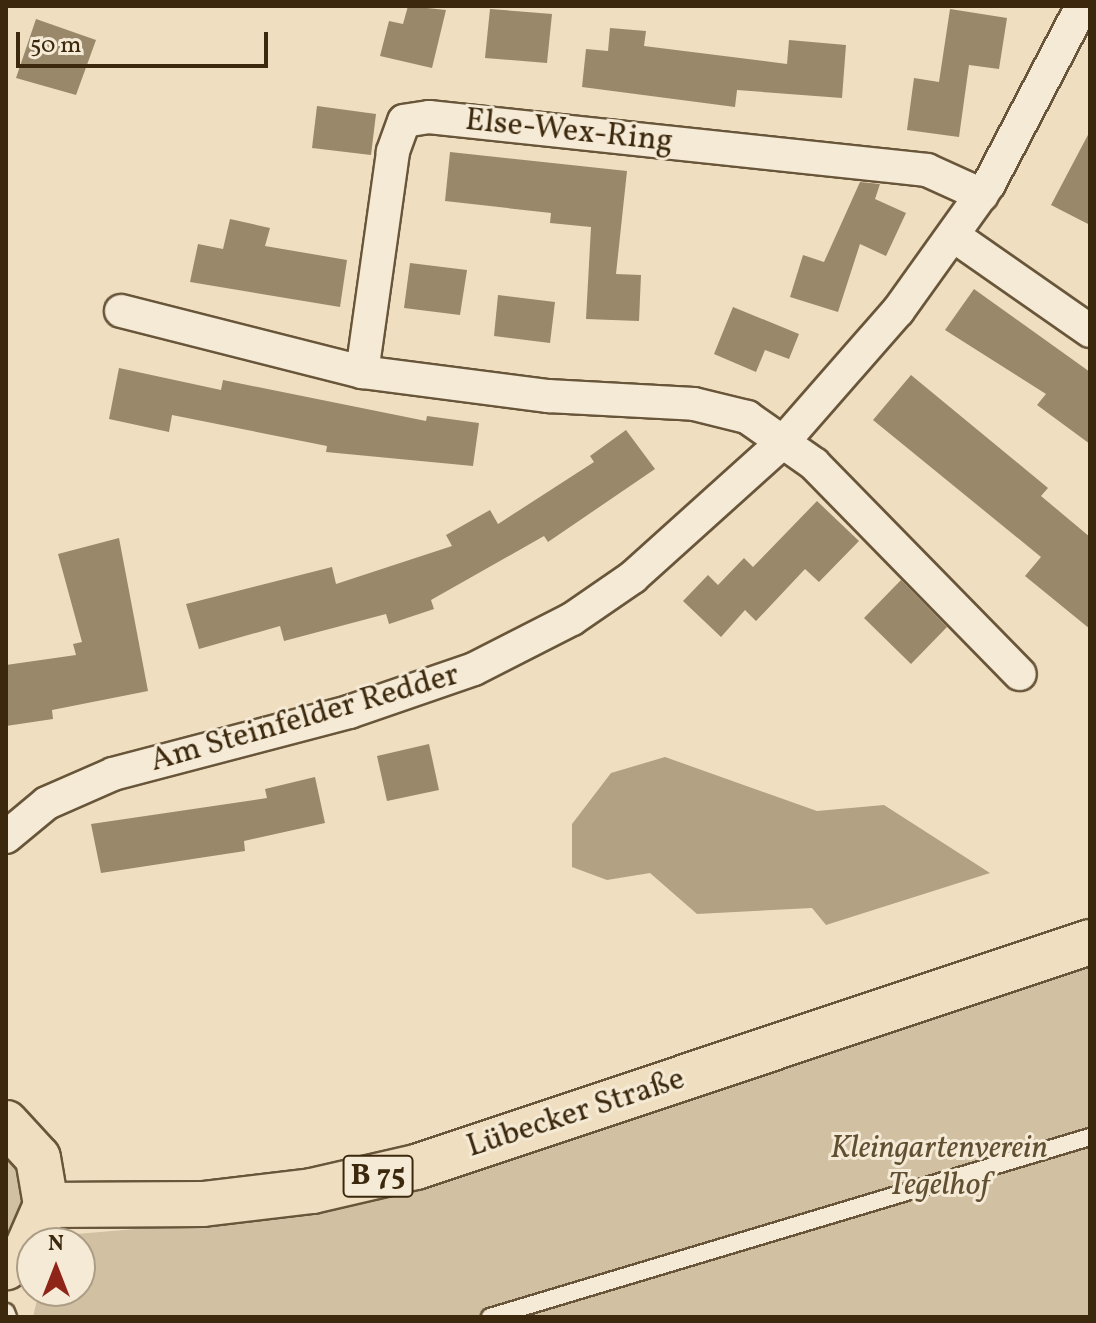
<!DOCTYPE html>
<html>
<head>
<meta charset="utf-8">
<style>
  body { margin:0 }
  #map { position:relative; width:1096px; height:1323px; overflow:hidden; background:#efdfc0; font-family:Vollkorn,serif }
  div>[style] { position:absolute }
  .green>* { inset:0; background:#d1c0a2 }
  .water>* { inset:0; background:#b2a183 }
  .building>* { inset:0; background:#99886a }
  .roads { filter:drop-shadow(2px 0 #69563a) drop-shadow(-2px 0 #69563a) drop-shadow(0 2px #69563a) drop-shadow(0 -2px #69563a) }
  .lane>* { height:16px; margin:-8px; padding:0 8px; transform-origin:8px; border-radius:8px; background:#f5ead6 }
  .street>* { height:32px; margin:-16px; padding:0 16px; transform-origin:16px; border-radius:16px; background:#f5ead6 }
  .primary>* { height:44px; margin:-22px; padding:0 22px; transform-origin:22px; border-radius:22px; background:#efdfc0 }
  span { translate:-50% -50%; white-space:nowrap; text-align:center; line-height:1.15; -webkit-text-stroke:6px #f5ead6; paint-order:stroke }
  .shield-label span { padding:2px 6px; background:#f5ead6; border:2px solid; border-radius:6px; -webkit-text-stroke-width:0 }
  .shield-label { font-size:30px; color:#3c290d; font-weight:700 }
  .street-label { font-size:32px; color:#3c290d }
  .park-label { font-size:32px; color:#614f32; font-style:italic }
  .frame { position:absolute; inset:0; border:8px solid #3c290d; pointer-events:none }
  .north { position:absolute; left:16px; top:1227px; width:80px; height:80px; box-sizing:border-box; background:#f5ead6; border:2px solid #ab9d86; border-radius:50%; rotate:0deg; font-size:22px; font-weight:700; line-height:32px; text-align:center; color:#3c290d }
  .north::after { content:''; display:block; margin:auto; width:28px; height:36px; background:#8f2418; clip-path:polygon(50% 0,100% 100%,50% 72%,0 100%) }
  .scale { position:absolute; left:16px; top:32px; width:252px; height:36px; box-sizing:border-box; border:4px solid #3c290d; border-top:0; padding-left:10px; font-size:24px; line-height:28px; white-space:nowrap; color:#3c290d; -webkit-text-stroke:6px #f5ead6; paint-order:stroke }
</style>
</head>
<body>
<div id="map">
  <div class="green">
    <i style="clip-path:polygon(1090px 966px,1090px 1317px,33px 1317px,39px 1291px,80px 1291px,80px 1243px,68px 1243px,77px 1234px,205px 1223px,698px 1088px)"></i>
    <i style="clip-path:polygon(6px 1146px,30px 1193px,6px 1245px)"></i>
  </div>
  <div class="water">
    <i style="clip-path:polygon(665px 757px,817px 811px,884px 805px,990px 873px,826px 925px,812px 908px,697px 914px,650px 873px,607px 880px,572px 867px,572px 824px,611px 773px)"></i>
  </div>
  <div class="building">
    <i style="clip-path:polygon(408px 6px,446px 10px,432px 68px,380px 56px,389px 21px,403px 24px)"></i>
    <i style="clip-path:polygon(490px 9px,552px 14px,547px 63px,485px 58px)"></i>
    <i style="clip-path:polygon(950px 9px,1007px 18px,999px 69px,969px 65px,959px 137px,907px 130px,914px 78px,939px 82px)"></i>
    <i style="clip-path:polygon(36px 19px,96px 40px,76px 95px,16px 78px)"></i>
    <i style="clip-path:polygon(610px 28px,646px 31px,644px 46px,787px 64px,789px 40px,846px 45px,842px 98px,737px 90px,735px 107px,582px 87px,586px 49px,608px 51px)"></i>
    <i style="clip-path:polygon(317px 106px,376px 114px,371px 155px,312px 148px)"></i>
    <i style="clip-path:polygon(1090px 131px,1090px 225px,1051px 205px)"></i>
    <i style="clip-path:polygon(450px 152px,627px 171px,616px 274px,641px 275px,639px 321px,586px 319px,591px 227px,550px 223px,551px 213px,445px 201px)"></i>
    <i style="clip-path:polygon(860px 182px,880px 184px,875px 199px,906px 213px,886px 256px,860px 244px,838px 312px,790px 297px,803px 255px,824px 262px)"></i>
    <i style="clip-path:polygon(230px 219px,270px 228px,265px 246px,347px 260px,340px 307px,190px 282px,198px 244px,223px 249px)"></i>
    <i style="clip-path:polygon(410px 263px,467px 270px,460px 315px,404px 308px)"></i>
    <i style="clip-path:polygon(974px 289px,1090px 372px,1090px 444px,1037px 405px,1046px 394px,945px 330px)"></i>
    <i style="clip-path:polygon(498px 295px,555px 302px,550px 343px,494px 336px)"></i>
    <i style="clip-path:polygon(733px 307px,799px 334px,789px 359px,765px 350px,756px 372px,714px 354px)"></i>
    <i style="clip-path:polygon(119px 368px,221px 390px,223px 380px,426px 421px,427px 416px,479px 423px,473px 466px,326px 452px,327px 446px,172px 415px,169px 432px,109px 419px)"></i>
    <i style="clip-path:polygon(911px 375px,1048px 488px,1041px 496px,1090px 537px,1090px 629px,1025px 576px,1041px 557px,873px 420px)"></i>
    <i style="clip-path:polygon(626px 430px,655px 469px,548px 542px,544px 536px,431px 600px,434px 609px,389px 624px,386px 614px,284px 641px,280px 626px,199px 649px,186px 604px,332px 567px,336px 584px,452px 546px,446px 535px,490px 510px,498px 524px,594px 462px,590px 456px)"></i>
    <i style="clip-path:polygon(817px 501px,859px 541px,819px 582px,805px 569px,756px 621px,745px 610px,721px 637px,683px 601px,708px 575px,718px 585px,744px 558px,753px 567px)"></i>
    <i style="clip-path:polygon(119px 538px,148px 691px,52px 710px,53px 719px,6px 726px,6px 665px,76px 655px,73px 644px,82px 642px,58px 554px)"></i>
    <i style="clip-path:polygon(901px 580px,947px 627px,911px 664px,864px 618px)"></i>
    <i style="clip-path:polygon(429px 744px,439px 790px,387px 801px,377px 756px)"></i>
    <i style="clip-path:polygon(315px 777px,325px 823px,244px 841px,245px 851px,101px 873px,91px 824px,267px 798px,265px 789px)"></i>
  </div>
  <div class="roads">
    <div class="lane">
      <i style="left:6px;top:1312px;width:5px;rotate:68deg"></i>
      <i style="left:490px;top:1317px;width:626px;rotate:-16.7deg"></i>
    </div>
    <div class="street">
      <i style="left:982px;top:195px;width:60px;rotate:-155.6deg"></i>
      <i style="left:927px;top:170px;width:501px;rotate:-173.93deg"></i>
      <i style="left:429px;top:117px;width:25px;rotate:171deg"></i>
      <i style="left:404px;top:121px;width:33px;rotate:110deg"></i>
      <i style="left:393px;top:152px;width:222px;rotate:98deg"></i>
      <i style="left:362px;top:372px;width:188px;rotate:7.4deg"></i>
      <i style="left:548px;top:396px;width:146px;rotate:3.1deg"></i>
      <i style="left:694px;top:404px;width:55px;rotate:13.8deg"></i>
      <i style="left:747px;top:417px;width:82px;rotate:35deg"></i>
      <i style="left:814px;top:464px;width:294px;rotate:45.6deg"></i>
      <i style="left:954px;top:236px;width:166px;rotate:34.9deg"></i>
      <i style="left:121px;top:311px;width:249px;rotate:14.2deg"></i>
      <i style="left:6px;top:837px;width:53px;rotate:-39.7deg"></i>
      <i style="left:47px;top:803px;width:72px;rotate:-23.7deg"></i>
      <i style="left:113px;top:774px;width:244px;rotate:-14.7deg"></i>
      <i style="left:349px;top:712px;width:132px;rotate:-19deg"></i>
      <i style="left:474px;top:669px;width:110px;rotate:-27deg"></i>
      <i style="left:572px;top:619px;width:74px;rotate:-34.5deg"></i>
      <i style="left:633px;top:577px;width:203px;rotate:-42deg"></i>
      <i style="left:784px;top:441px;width:173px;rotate:-48.8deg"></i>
      <i style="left:898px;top:311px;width:156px;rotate:-54.4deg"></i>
      <i style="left:989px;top:184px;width:201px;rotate:-62.4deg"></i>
    </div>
    <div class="primary">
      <i style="left:6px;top:1123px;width:47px;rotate:47.6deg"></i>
      <i style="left:38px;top:1158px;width:48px;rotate:80.3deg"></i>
      <i style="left:46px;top:1205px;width:50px;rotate:113.5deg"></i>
      <i style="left:26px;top:1251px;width:26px;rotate:141deg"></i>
      <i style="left:46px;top:1205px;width:157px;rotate:-0.4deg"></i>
      <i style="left:203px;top:1204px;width:110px;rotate:-6.8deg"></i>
      <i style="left:312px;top:1191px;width:107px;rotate:-13deg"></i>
      <i style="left:416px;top:1167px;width:711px;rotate:-18.46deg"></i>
    </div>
  </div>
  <div class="shield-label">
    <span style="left:378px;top:1176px">B 75</span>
  </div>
  <div class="street-label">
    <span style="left:569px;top:132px;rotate:6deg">Else-Wex-Ring</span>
    <span style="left:305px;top:719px;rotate:-16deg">Am Steinfelder Redder</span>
    <span style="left:576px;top:1114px;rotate:-18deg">Lübecker Straße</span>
  </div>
  <div class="park-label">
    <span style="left:939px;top:1168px">Kleingartenverein<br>Tegelhof</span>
  </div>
  <div class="frame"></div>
  <div class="north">N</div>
  <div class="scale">50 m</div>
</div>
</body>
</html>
